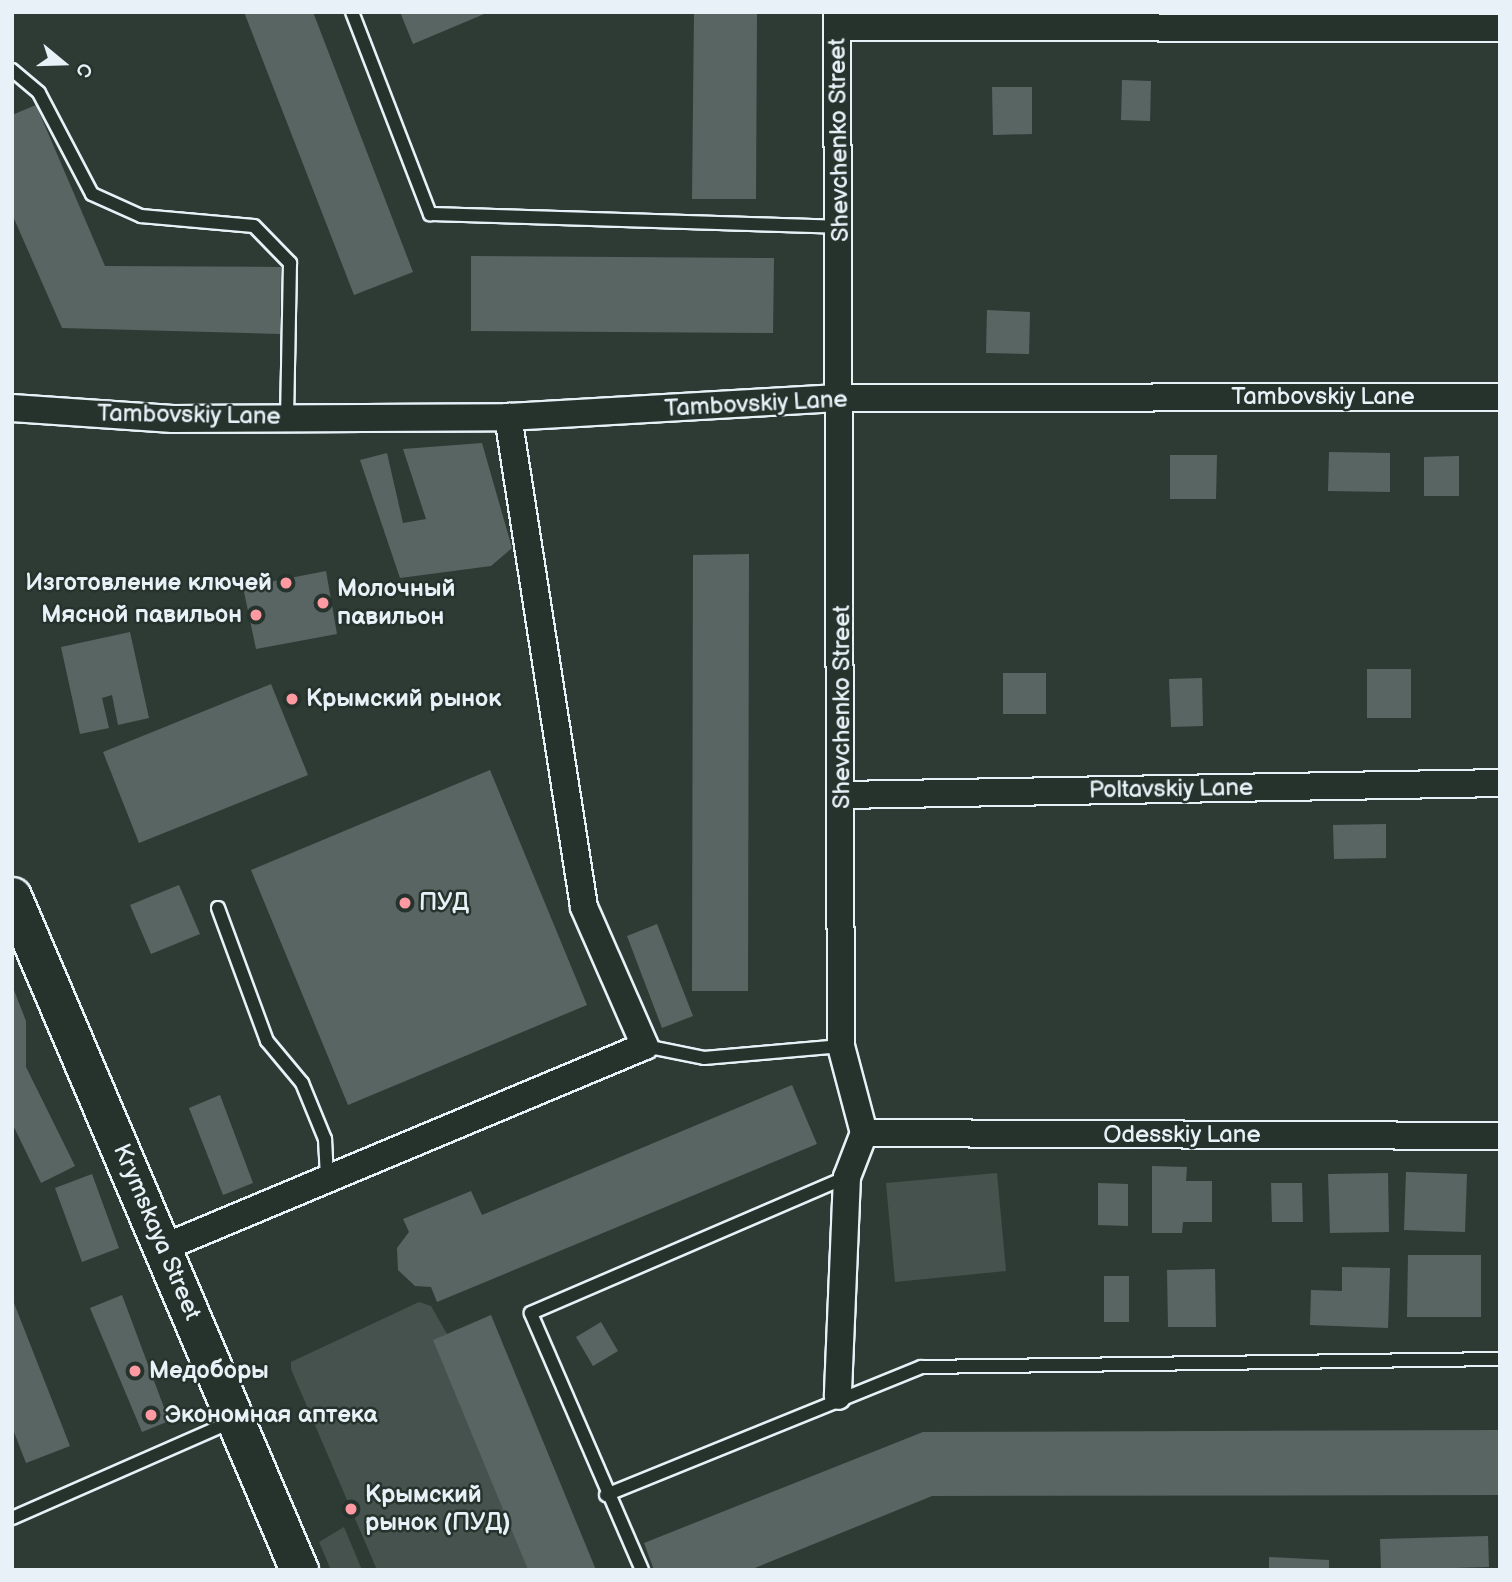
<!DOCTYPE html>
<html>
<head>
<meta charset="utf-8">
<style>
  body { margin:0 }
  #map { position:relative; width:1512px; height:1582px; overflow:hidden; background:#2e3b35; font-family:"Balsamiq Sans",sans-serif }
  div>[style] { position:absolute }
  .green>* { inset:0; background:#45524e }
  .building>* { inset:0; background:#596563 }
  .roads { filter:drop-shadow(2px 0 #e8f1f8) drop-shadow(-2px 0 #e8f1f8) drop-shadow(0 2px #e8f1f8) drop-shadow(0 -2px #e8f1f8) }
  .service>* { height:12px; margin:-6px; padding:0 6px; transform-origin:6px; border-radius:6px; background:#26332d }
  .minor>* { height:26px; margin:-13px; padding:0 13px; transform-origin:13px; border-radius:13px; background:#26332d }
  .secondary>* { height:37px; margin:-18.5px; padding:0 18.5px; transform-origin:18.5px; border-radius:18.5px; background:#26332d }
  .dots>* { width:19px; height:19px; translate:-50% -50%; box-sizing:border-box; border:4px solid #26332d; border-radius:50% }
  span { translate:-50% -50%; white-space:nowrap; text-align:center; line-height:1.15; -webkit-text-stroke:5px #26332d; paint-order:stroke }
  .street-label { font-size:24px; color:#e8f1f8 }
  .poi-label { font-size:24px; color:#e8f1f8; font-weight:700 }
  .right { translate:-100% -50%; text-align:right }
  .left { translate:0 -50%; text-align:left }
  .frame { position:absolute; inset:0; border:14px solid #e8f1f8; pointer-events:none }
  .north { position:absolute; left:28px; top:28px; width:70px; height:70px; -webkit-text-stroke:5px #26332d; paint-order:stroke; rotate:109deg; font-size:19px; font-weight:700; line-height:28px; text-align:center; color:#e8f1f8 }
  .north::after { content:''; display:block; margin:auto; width:24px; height:32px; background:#e8f1f8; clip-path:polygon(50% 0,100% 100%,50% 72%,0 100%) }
</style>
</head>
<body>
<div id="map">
  <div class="green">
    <i style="clip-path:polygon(997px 1173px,1006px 1271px,895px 1282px,886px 1183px)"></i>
    <i style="clip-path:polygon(419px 1302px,431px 1306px,447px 1334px,434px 1340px,528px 1570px,377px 1570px,291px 1369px,291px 1362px)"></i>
    <i style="clip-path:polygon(344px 1527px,362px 1570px,331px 1570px,319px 1542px)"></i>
  </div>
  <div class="building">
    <i style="clip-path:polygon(244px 12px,313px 12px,413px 272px,354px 295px)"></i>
    <i style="clip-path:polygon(400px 12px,489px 12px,413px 44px)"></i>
    <i style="clip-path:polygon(694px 12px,757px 12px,756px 199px,692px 199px)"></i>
    <i style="clip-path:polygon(1122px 80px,1151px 81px,1150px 121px,1121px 120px)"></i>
    <i style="clip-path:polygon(992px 87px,1032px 87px,1032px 134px,993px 135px)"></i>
    <i style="clip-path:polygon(36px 105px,105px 266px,281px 267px,280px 334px,62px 328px,12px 214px,12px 115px)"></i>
    <i style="clip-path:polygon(471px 256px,774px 258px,773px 333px,471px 331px)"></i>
    <i style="clip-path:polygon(987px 310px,1030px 312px,1029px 354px,986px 353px)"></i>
    <i style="clip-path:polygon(482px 443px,512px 548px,491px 566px,400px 578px,360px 460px,387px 453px,403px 523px,426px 519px,403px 449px)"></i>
    <i style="clip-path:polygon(1329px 452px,1390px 453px,1390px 492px,1328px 491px)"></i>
    <i style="clip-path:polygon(1170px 455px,1217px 455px,1216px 499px,1170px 499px)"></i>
    <i style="clip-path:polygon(1459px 456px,1459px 496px,1424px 496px,1424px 457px)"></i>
    <i style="clip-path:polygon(749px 554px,748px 991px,692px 991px,693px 555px)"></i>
    <i style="clip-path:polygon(326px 571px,337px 634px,256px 649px,243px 587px)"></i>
    <i style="clip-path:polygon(130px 632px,149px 718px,118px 725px,112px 695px,102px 698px,109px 728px,80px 734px,61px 647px)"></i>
    <i style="clip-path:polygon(1367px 669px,1411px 669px,1411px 718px,1367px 718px)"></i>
    <i style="clip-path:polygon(1003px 673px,1046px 673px,1046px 714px,1003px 714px)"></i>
    <i style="clip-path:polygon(1202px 678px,1203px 726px,1171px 727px,1169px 679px)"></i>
    <i style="clip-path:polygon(271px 684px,308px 775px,139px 843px,103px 752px)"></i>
    <i style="clip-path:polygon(490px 770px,587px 1005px,348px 1105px,251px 870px)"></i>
    <i style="clip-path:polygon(1386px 824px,1386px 858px,1334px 859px,1333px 825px)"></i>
    <i style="clip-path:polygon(179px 885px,200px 934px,151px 954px,130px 905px)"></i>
    <i style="clip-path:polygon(657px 924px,693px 1016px,662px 1028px,627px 936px)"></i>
    <i style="clip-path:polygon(12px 985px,26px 1021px,26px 1067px,75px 1166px,41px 1183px,12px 1123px)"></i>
    <i style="clip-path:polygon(792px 1085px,817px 1144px,437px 1302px,431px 1287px,415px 1286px,398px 1270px,397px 1248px,409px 1232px,403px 1219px,471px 1191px,482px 1215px)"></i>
    <i style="clip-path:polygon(220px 1095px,253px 1183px,223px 1195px,189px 1108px)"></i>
    <i style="clip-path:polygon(1152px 1166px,1187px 1167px,1186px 1181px,1212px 1181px,1212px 1222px,1183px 1222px,1182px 1233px,1152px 1233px)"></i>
    <i style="clip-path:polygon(1406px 1172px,1467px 1174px,1465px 1232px,1404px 1230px)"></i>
    <i style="clip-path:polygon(1388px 1173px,1389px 1232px,1330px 1233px,1328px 1174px)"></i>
    <i style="clip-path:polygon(92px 1174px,119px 1248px,82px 1262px,55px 1188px)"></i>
    <i style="clip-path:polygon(1098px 1183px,1128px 1184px,1128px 1226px,1098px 1225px)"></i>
    <i style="clip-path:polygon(1271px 1183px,1302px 1183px,1303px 1222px,1272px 1222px)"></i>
    <i style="clip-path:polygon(1408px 1255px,1481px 1255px,1481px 1317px,1407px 1317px)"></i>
    <i style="clip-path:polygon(1342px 1267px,1390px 1268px,1388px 1328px,1310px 1325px,1311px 1290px,1342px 1291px)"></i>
    <i style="clip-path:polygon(1215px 1269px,1216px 1327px,1168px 1327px,1167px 1270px)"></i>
    <i style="clip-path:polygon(1104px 1276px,1129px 1276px,1129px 1322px,1104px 1322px)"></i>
    <i style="clip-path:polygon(122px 1295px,169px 1421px,142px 1432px,90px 1308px)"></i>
    <i style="clip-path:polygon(12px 1298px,70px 1446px,26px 1463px,12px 1427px)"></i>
    <i style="clip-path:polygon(491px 1315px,596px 1570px,528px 1570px,433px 1340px)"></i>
    <i style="clip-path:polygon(601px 1322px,618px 1351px,593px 1366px,576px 1337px)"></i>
    <i style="clip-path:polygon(1500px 1430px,1500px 1495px,932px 1496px,750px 1570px,654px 1570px,644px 1543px,923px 1432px)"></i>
    <i style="clip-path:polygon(1488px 1536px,1489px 1567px,1381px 1570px,1380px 1539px)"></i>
    <i style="clip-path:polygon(1269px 1557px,1329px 1560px,1329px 1570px,1269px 1570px)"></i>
  </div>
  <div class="roads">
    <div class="service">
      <i style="left:352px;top:12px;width:217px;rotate:68.9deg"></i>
      <i style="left:430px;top:214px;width:409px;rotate:1.8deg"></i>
      <i style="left:12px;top:70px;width:35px;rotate:40deg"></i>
      <i style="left:39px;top:93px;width:114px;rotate:62.3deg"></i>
      <i style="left:92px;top:194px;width:54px;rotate:24.2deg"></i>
      <i style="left:141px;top:216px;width:113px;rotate:5.1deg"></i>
      <i style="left:254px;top:226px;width:52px;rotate:45.8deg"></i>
      <i style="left:290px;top:263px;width:155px;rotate:91.1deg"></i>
      <i style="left:218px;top:908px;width:142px;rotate:69.8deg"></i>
      <i style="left:267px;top:1041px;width:55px;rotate:50.2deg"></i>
      <i style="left:302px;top:1083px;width:61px;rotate:67.7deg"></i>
      <i style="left:325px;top:1139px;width:38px;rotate:87deg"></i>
      <i style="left:645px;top:1046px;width:60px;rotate:11.5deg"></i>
      <i style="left:704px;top:1058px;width:138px;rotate:-5deg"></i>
      <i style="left:606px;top:1495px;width:340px;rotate:-22.1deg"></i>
      <i style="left:921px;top:1367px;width:579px;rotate:-0.79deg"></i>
      <i style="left:12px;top:1518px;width:239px;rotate:-23.7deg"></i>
      <i style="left:642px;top:1570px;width:280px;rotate:-113.4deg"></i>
      <i style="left:531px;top:1313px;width:344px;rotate:-23.3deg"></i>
    </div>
    <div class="minor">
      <i style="left:837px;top:12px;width:1034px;rotate:89.78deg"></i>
      <i style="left:841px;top:1046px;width:90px;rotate:75.2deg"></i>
      <i style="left:864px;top:1133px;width:47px;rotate:111.1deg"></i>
      <i style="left:847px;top:1177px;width:219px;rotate:92.4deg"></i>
      <i style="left:838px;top:27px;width:662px;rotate:0.09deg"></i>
      <i style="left:12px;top:408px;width:161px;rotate:3.9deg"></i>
      <i style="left:173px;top:419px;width:335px;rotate:-0.3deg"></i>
      <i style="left:508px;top:417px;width:335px;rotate:-3.3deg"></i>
      <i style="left:842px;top:398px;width:658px;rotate:-0.09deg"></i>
      <i style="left:842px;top:795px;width:658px;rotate:-1.04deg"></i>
      <i style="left:864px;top:1133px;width:636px;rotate:0.27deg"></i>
      <i style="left:165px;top:1247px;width:520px;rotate:-22.72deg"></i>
      <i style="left:645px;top:1046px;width:152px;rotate:-113.7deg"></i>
      <i style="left:584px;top:907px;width:496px;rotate:-98.8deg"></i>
    </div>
    <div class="secondary">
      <i style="left:12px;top:896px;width:733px;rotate:66.93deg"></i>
    </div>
  </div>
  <div class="dots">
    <i style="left:286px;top:583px;background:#ff9aa2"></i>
    <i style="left:323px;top:603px;background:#ff9aa2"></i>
    <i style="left:256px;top:615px;background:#ff9aa2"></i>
    <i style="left:292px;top:699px;background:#ff9aa2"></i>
    <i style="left:405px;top:903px;background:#ff9aa2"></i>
    <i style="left:135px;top:1371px;background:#ff9aa2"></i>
    <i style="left:151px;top:1415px;background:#ff9aa2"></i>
    <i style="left:351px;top:1509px;background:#ff9aa2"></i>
  </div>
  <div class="street-label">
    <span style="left:839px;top:140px;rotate:-91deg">Shevchenko Street</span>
    <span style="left:1323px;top:397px">Tambovskiy Lane</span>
    <span style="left:756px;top:404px;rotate:-3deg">Tambovskiy Lane</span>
    <span style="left:189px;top:415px;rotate:1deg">Tambovskiy Lane</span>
    <span style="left:842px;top:707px;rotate:-90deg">Shevchenko Street</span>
    <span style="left:1171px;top:789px;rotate:-1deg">Poltavskiy Lane</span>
    <span style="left:1182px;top:1135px">Odesskiy Lane</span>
    <span style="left:157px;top:1232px;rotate:67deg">Krymskaya Street</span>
  </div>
  <div class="poi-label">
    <span class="right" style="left:272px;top:583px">Изготовление ключей</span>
    <span class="left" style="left:337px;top:603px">Молочный<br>павильон</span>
    <span class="right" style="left:242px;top:615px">Мясной павильон</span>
    <span class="left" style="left:306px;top:699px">Крымский рынок</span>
    <span class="left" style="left:419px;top:903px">ПУД</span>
    <span class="left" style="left:149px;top:1371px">Медоборы</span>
    <span class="left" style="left:165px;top:1415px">Экономная аптека</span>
    <span class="left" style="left:365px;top:1509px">Крымский<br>рынок (ПУД)</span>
  </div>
  <div class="frame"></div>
  <div class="north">С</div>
</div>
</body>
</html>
